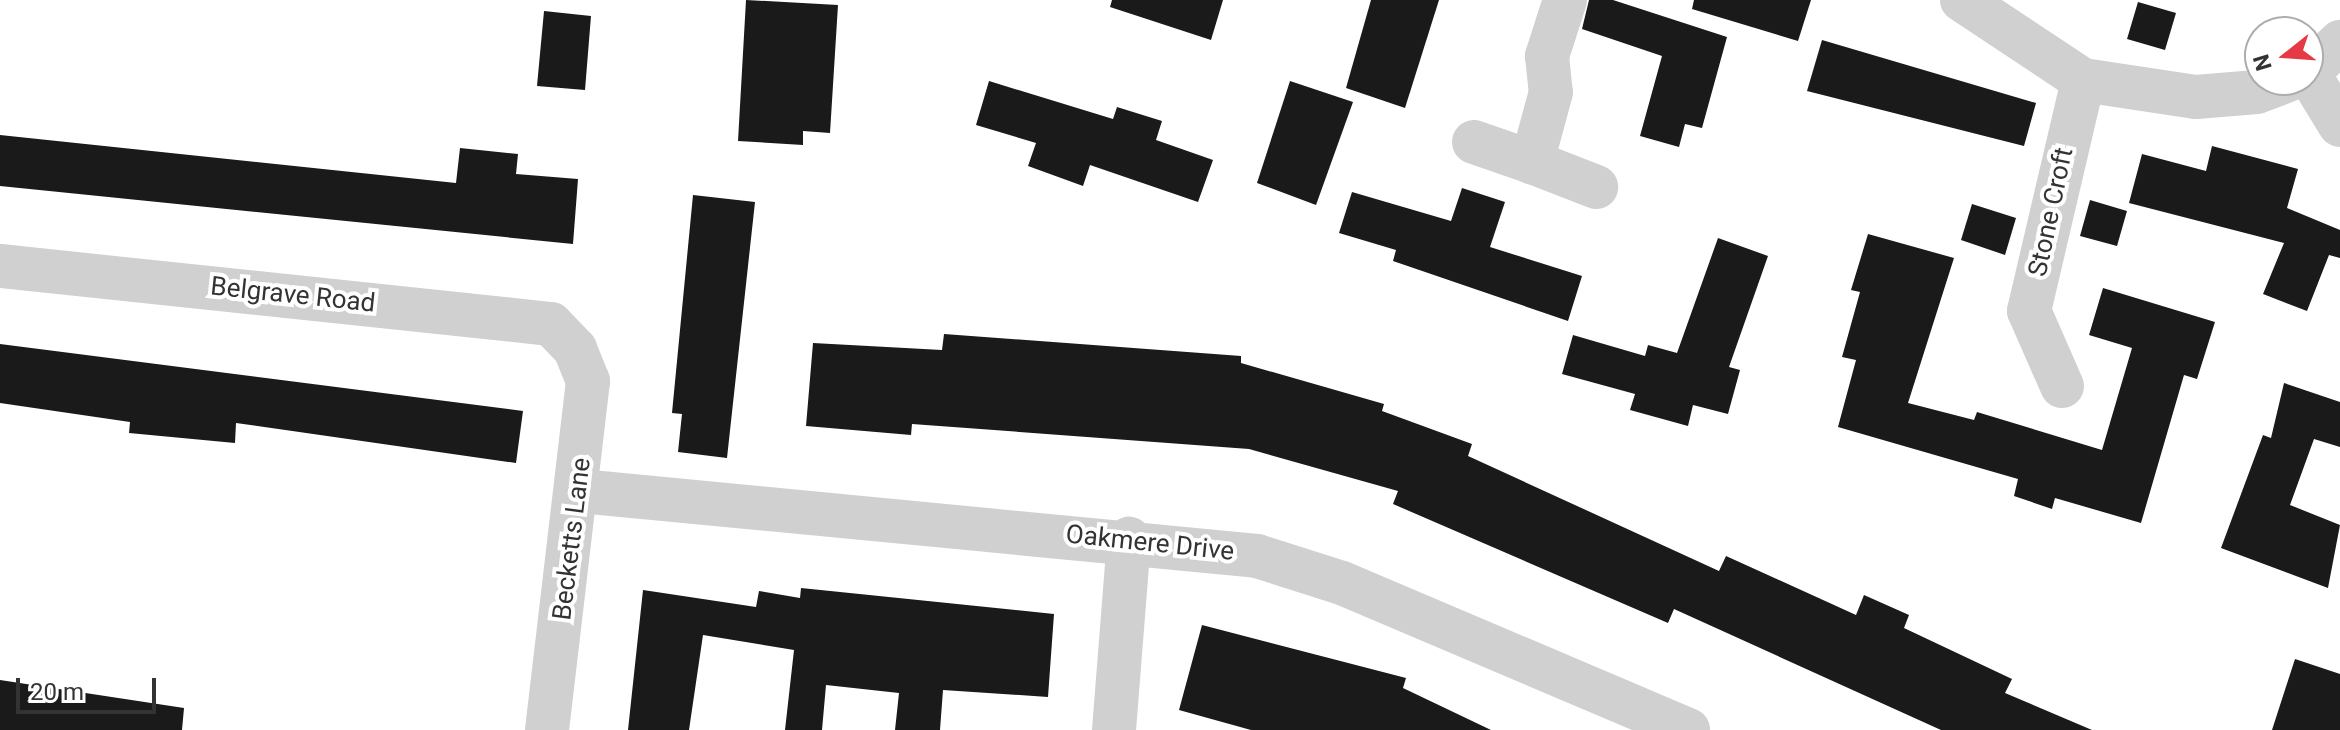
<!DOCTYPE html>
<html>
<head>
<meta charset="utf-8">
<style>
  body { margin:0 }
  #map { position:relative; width:2340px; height:730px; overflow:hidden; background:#fff; font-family:Roboto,sans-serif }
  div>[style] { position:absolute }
  .building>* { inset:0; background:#1a1a1a }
  .minor>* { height:44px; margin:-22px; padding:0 22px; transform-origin:22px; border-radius:22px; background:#d0d0d0 }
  span { translate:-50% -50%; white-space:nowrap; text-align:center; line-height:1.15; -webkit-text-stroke:8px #fff; paint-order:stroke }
  .street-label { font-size:26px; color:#333 }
  .north { position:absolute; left:2244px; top:16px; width:80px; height:80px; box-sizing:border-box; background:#fff; border:2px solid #adadad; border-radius:50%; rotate:253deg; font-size:22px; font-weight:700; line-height:32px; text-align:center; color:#333 }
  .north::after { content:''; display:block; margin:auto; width:28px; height:36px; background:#e63946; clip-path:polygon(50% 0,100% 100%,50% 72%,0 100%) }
  .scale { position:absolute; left:16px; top:678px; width:140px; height:36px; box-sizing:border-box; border:4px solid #333; border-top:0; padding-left:10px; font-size:24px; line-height:28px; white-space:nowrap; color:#333; -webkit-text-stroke:6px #fff; paint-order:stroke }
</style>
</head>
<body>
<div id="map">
  <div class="building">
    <i style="clip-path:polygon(746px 0,838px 5px,830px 133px,803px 131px,803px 145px,738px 141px)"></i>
    <i style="clip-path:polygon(1112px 0,1223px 0,1211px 40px,1110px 7px)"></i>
    <i style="clip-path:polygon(1371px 0,1439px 0,1405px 108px,1346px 88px)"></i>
    <i style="clip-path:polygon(1589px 0,1613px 0,1727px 37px,1702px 128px,1685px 124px,1679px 147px,1640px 136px,1662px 56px,1582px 29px)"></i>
    <i style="clip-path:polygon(1694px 0,1811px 0,1798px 41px,1692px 9px)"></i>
    <i style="clip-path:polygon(2138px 2px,2176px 13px,2165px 50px,2127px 39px)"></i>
    <i style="clip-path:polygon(544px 11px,591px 16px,585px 90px,537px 86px)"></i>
    <i style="clip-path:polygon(1822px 40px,2036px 103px,2024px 146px,1807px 91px)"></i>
    <i style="clip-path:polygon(989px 81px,1113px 119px,1117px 107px,1162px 121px,1156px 140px,1213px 160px,1198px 202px,1090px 165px,1083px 186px,1028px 166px,1036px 143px,976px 125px)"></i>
    <i style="clip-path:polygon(1290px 81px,1353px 102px,1316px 205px,1257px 183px)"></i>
    <i style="clip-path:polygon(0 135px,456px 183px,460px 148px,518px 154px,516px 174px,578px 179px,573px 244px,0 186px)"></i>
    <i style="clip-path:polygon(2212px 146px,2298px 169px,2287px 208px,2340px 230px,2340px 258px,2329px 255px,2307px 311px,2263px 294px,2284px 243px,2129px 203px,2142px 154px,2206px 171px)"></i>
    <i style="clip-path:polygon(1462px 188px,1505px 202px,1490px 247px,1582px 276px,1568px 321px,1393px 261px,1396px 250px,1339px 233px,1352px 192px,1451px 221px)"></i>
    <i style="clip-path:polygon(693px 195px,755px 202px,727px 458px,678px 452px,682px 414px,672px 413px)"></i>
    <i style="clip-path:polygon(2090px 200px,2127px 211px,2117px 246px,2080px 236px)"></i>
    <i style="clip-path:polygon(1972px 204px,2016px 218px,2005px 255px,1961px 240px)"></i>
    <i style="clip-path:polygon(1868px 234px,1954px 258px,1908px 403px,1974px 420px,1977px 412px,2102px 450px,2132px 348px,2089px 335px,2103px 288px,2215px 322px,2197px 379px,2184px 375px,2141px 523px,2055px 498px,2052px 509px,2014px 496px,2018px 479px,1838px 427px,1856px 360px,1842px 357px,1860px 292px,1851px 290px)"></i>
    <i style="clip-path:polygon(1718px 238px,1768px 256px,1729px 367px,1740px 370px,1728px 414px,1693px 405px,1688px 426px,1630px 410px,1635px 394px,1562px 374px,1573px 335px,1645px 356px,1648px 345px,1677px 353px)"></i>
    <i style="clip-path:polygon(944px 334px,1241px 356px,1241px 363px,1384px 404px,1382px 411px,1472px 444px,1468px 456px,1719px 571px,1726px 556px,1856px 615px,1864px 595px,1909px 615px,1904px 628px,2012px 679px,2005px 693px,2092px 730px,1941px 730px,1674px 609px,1668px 623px,1393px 504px,1398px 491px,1249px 449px,912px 424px,911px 435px,806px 426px,813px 343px,942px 350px)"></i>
    <i style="clip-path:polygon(0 344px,523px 411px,516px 463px,236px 423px,235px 443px,129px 433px,130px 422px,0 403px)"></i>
    <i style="clip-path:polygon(2284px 383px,2340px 402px,2340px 447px,2314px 439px,2290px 505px,2340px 525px,2328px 588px,2221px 548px,2263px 435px,2271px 438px)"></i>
    <i style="clip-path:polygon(801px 588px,1054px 614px,1048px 697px,943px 690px,940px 730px,895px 730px,899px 693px,826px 685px,822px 730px,785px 730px,794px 650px,703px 635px,689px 730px,628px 730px,643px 590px,756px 607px,759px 591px,800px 598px)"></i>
    <i style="clip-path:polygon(1202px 625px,1406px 678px,1403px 688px,1491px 730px,1251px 730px,1179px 710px)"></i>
    <i style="clip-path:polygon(2295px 659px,2340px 674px,2340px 730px,2272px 730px)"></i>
    <i style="clip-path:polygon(0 680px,184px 708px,182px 730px,0 730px)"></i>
  </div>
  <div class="minor">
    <i style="left:1565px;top:0;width:59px;rotate:107.8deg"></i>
    <i style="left:1547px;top:56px;width:36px;rotate:84deg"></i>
    <i style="left:1551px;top:92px;width:73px;rotate:105.2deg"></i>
    <i style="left:1532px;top:162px;width:69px;rotate:21.3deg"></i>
    <i style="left:1962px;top:0;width:145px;rotate:33.5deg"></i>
    <i style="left:2083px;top:80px;width:114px;rotate:8.6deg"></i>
    <i style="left:2196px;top:97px;width:61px;rotate:-4.7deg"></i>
    <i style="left:2257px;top:92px;width:34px;rotate:-21deg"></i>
    <i style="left:2308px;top:73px;width:61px;rotate:58.4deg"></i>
    <i style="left:2308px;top:73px;width:45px;rotate:-44.1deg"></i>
    <i style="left:1474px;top:142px;width:61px;rotate:19deg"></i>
    <i style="left:0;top:266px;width:554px;rotate:6.01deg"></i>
    <i style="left:551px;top:324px;width:35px;rotate:46deg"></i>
    <i style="left:575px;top:349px;width:35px;rotate:68deg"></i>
    <i style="left:588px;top:381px;width:351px;rotate:96.7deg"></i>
    <i style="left:2062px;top:386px;width:82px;rotate:-113.7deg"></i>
    <i style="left:2029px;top:311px;width:237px;rotate:-76.8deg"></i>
    <i style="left:580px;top:491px;width:680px;rotate:5.48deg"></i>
    <i style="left:1257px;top:556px;width:89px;rotate:17.6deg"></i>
    <i style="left:1342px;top:583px;width:376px;rotate:23deg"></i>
    <i style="left:1114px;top:730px;width:192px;rotate:-85.5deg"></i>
  </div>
  <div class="street-label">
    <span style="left:2051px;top:212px;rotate:-78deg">Stone Croft</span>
    <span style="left:293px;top:295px;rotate:6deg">Belgrave Road</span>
    <span style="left:572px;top:539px;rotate:-83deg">Becketts Lane</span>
    <span style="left:1150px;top:543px;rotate:6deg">Oakmere Drive</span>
  </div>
  <div class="north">N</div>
  <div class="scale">20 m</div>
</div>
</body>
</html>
